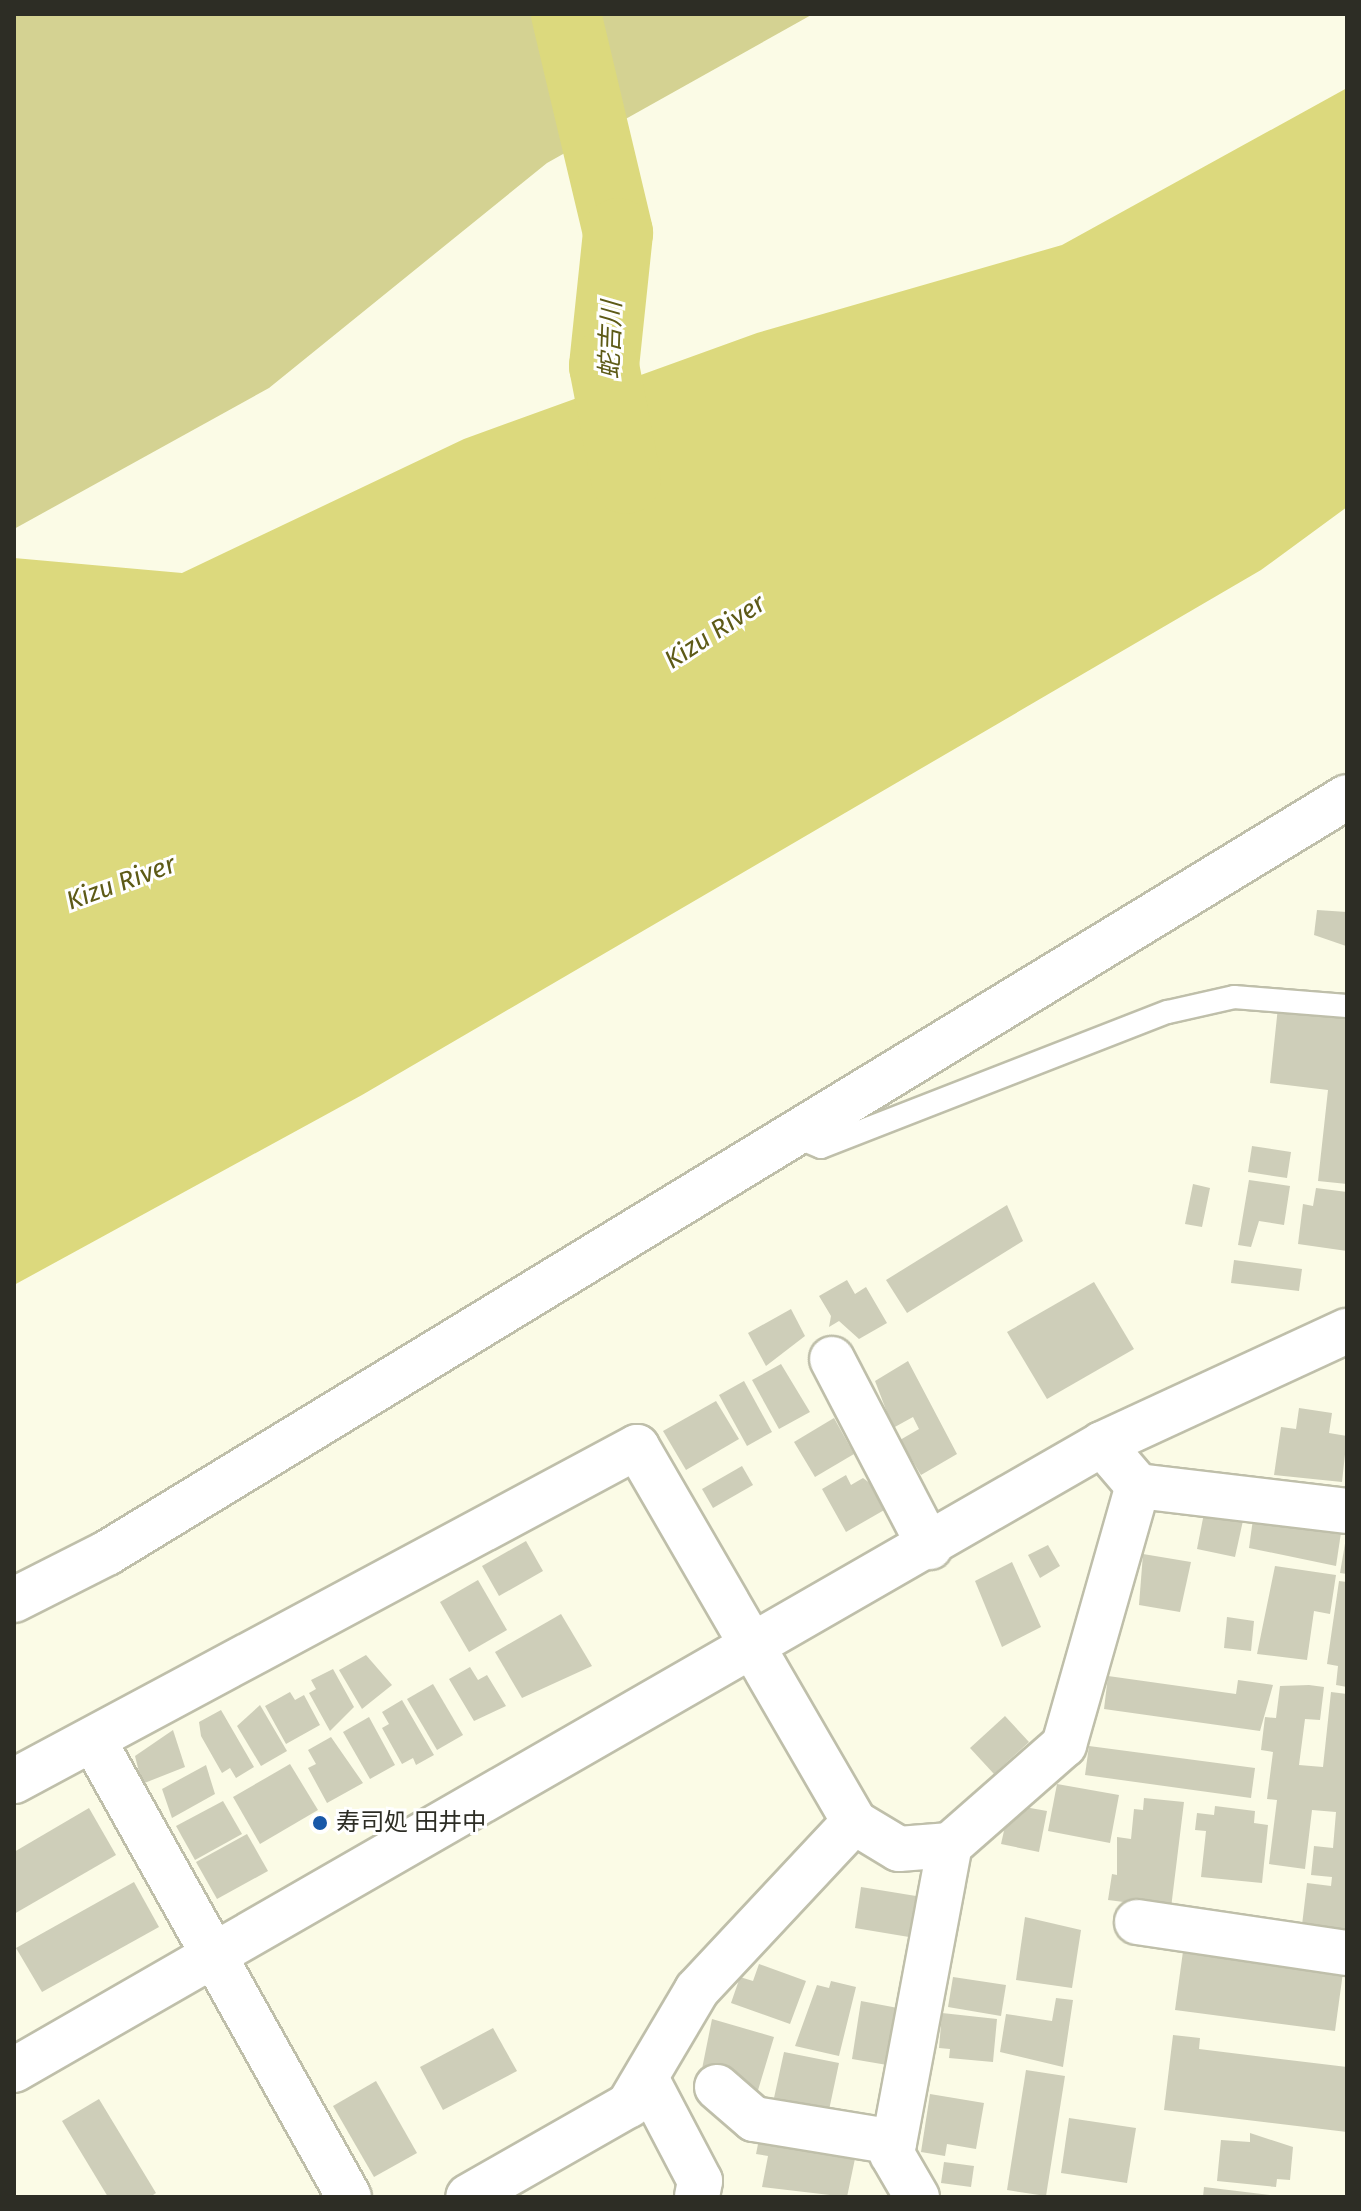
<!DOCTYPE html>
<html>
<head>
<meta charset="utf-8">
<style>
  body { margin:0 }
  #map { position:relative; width:1361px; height:2211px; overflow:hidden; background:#fbfbe6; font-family:"Fira Sans","Noto Sans JP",sans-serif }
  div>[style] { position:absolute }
  .green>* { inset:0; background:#d4d292 }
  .water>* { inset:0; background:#dcd97d }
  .river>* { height:70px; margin:-35px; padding:0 35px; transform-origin:35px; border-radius:35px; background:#dcd97d }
  .building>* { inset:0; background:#ceceb9 }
  .roads { filter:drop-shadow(2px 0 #bfbfaa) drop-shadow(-2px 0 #bfbfaa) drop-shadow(0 2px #bfbfaa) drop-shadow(0 -2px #bfbfaa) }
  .lane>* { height:22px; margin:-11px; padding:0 11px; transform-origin:11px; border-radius:11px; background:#fff }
  .street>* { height:44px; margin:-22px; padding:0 22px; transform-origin:22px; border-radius:22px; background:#fff }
  .secondary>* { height:44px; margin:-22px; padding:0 22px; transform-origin:22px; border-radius:22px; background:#fff }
  .dots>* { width:22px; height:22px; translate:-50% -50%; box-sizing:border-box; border:4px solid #fff; border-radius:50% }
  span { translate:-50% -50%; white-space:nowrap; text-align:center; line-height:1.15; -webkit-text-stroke:6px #fff; paint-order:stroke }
  .poi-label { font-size:24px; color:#2d2d25 }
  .left { translate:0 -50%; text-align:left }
  .water-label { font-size:26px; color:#5d5a16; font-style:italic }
  .frame { position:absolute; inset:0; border:16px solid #2d2d25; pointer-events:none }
</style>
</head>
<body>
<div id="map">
  <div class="green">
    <i style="clip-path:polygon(14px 14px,813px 14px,547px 163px,269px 388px,14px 529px)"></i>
  </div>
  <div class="water">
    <i style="clip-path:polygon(1347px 88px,1347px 507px,1261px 570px,362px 1095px,14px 1285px,14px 558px,182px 573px,464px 439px,757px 333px,1062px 245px)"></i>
  </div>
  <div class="river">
    <i style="left:566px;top:14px;width:225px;rotate:76.6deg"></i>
    <i style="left:618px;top:233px;width:134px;rotate:96deg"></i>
    <i style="left:604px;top:366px;width:115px;rotate:79deg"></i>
  </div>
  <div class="building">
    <i style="clip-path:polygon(1317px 910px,1347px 912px,1346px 946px,1314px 935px)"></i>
    <i style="clip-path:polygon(1278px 1007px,1347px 1014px,1347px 1184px,1318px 1181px,1328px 1090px,1270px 1083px)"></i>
    <i style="clip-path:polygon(1252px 1146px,1291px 1152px,1287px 1178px,1248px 1172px)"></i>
    <i style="clip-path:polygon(1249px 1180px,1290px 1186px,1284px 1225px,1259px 1221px,1251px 1247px,1238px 1245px)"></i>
    <i style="clip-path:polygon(1193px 1184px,1210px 1188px,1202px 1227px,1185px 1224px)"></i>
    <i style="clip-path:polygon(1316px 1188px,1347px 1192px,1347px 1251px,1298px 1244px,1303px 1204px,1313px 1206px)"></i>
    <i style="clip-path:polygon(1007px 1205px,1023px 1241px,907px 1313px,886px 1280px)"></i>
    <i style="clip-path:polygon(1234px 1260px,1302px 1269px,1299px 1291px,1231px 1283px)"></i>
    <i style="clip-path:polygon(847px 1280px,855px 1294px,866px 1287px,887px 1323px,859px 1339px,839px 1321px,829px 1327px,831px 1316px,819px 1296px)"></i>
    <i style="clip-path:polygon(1094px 1282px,1134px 1349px,1047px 1399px,1007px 1332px)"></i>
    <i style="clip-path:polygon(791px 1309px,805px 1336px,766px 1366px,748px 1333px)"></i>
    <i style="clip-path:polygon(908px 1361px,957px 1454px,921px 1475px,900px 1440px,919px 1429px,913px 1417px,893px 1428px,875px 1381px)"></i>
    <i style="clip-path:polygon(781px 1364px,810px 1412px,779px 1429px,752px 1380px)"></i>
    <i style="clip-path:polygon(744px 1381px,772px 1432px,747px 1446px,719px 1395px)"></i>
    <i style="clip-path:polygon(716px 1401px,739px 1439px,686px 1470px,663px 1431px)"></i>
    <i style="clip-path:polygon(1299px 1408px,1332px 1413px,1329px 1433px,1347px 1436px,1342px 1482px,1274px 1475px,1281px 1427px,1296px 1429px)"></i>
    <i style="clip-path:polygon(834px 1418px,854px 1454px,815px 1477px,794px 1442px)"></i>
    <i style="clip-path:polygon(742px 1466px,753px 1485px,713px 1508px,702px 1489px)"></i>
    <i style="clip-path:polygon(846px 1475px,851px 1485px,863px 1478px,871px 1484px,886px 1509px,846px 1532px,822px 1489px)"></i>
    <i style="clip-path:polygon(1205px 1508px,1244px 1516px,1235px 1557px,1197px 1549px)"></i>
    <i style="clip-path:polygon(1253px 1519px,1342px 1526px,1336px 1566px,1249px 1548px)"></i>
    <i style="clip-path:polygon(1347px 1532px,1347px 1574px,1340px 1573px)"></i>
    <i style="clip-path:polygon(526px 1541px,543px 1571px,499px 1596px,482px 1566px)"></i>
    <i style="clip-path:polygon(1048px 1545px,1060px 1566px,1040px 1578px,1028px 1555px)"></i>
    <i style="clip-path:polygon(1143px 1554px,1191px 1562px,1180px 1612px,1139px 1605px)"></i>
    <i style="clip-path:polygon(1012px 1562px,1041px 1627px,1002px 1647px,975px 1581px)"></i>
    <i style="clip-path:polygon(1275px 1566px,1336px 1575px,1330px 1614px,1314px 1611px,1307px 1660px,1257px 1654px)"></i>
    <i style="clip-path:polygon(478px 1580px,507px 1630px,469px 1652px,440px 1602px)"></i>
    <i style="clip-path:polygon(1339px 1581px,1347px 1582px,1347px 1687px,1336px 1685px,1338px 1666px,1327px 1664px)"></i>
    <i style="clip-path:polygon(561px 1614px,592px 1666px,522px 1698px,495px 1652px)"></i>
    <i style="clip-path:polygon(1227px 1617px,1254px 1621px,1251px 1651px,1224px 1648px)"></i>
    <i style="clip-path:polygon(366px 1655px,392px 1685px,362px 1709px,339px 1670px)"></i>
    <i style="clip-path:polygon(470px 1667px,478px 1680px,487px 1675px,506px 1706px,474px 1721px,449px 1679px)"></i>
    <i style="clip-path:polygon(333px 1669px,354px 1707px,330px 1731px,309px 1693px,316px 1689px,311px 1680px)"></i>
    <i style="clip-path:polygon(1108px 1676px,1236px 1694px,1238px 1680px,1273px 1685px,1260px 1731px,1104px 1709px)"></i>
    <i style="clip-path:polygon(433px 1684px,463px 1735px,437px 1750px,407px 1699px)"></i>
    <i style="clip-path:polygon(1309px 1685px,1324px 1687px,1320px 1720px,1305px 1719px,1299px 1765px,1323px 1767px,1331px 1692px,1347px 1694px,1347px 1930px,1302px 1925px,1307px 1883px,1331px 1886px,1332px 1877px,1311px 1875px,1314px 1846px,1333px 1848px,1336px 1812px,1312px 1810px,1305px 1869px,1269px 1864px,1277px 1800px,1267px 1799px,1273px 1752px,1261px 1750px,1265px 1717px,1276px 1718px,1280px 1686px)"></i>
    <i style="clip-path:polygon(290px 1692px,295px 1700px,304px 1695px,320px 1725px,286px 1744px,265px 1706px)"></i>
    <i style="clip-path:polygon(402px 1700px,434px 1755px,416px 1765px,413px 1758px,402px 1764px,382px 1728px,389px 1724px,382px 1712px)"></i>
    <i style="clip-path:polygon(260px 1705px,287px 1751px,261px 1766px,237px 1726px)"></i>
    <i style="clip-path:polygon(221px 1710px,254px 1767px,236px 1778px,230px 1768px,222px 1773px,201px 1736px,199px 1722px)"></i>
    <i style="clip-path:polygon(1005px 1716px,1029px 1742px,994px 1774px,970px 1748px)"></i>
    <i style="clip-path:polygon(369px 1717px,395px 1765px,370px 1779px,343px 1732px)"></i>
    <i style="clip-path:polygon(173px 1730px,185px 1767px,142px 1784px,135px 1756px)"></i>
    <i style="clip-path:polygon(331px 1737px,363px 1783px,327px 1803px,308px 1768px,316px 1764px,308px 1750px)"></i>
    <i style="clip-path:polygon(1089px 1746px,1255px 1768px,1251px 1798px,1085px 1775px)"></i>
    <i style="clip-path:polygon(290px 1764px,318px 1810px,260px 1844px,233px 1797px)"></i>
    <i style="clip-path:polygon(206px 1765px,215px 1794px,172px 1818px,162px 1789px)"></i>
    <i style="clip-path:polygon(1057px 1784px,1119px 1795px,1110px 1843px,1048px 1831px)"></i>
    <i style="clip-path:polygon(1144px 1798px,1184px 1802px,1171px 1908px,1108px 1900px,1112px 1874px,1117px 1875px,1117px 1837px,1131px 1839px,1134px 1809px,1143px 1810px)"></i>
    <i style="clip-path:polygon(223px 1801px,242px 1834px,195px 1860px,176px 1826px)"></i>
    <i style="clip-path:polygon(1019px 1806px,1047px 1811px,1039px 1852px,1001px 1844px,1008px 1813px)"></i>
    <i style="clip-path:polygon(1215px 1806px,1255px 1811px,1254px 1823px,1268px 1825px,1262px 1883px,1201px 1877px,1206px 1831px,1195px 1830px,1197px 1813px,1214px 1815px)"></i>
    <i style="clip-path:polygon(89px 1808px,116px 1855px,14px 1914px,14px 1852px)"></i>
    <i style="clip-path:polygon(247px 1834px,268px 1871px,217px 1899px,196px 1862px)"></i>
    <i style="clip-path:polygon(134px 1882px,159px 1927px,42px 1992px,16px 1948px)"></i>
    <i style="clip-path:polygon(861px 1887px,916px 1896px,909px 1937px,855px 1928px)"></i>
    <i style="clip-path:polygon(1025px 1917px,1081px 1930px,1072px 1988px,1016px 1980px)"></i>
    <i style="clip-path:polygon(1184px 1944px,1344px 1965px,1335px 2031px,1175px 2010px)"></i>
    <i style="clip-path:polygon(759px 1964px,806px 1981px,790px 2024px,731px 2003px,740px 1977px,753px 1981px)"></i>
    <i style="clip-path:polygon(953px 1977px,1006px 1985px,1001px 2016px,948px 2007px)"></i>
    <i style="clip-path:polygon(831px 1981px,856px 1987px,839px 2056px,795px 2046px,817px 1985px,829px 1988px)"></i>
    <i style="clip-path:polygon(1056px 1998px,1073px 2000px,1063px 2067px,1000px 2052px,1006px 2014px,1052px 2021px)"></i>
    <i style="clip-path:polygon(861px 2001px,903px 2009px,893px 2066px,852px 2059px)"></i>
    <i style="clip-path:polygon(942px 2013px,997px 2019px,993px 2062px,949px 2058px,950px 2049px,939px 2048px)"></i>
    <i style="clip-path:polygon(712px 2019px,774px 2037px,756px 2097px,736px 2079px,702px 2069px)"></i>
    <i style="clip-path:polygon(493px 2028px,517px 2071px,443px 2110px,420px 2067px)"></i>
    <i style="clip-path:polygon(1173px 2035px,1200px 2038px,1199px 2049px,1347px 2067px,1347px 2132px,1164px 2110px)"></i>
    <i style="clip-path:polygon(784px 2052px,839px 2063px,829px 2110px,774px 2098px)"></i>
    <i style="clip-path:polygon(1026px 2070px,1065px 2076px,1046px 2196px,1007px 2190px)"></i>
    <i style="clip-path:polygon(376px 2081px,417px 2153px,374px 2177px,333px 2106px)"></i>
    <i style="clip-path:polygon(930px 2094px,984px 2103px,976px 2149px,947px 2144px,945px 2156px,921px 2152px)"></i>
    <i style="clip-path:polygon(99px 2099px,156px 2193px,150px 2197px,108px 2197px,62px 2121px)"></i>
    <i style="clip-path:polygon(1069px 2118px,1136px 2128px,1127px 2183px,1061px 2173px)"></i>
    <i style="clip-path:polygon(761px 2129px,857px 2149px,847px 2197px,762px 2187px,768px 2156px,756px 2154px)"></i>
    <i style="clip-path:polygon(1250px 2133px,1293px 2147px,1290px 2180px,1277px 2179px,1276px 2187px,1217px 2181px,1221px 2140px,1250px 2142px)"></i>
    <i style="clip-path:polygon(944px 2162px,974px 2166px,971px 2187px,941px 2183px)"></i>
    <i style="clip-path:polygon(1204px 2187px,1270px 2195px,1270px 2197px,1203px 2197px)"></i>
  </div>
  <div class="roads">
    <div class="lane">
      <i style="left:795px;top:1136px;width:28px;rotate:23deg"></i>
      <i style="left:821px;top:1147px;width:372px;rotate:-21.3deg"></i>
      <i style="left:1168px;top:1012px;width:68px;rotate:-12.8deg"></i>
      <i style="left:1234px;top:997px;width:113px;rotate:4.6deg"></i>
    </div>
    <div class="street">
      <i style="left:832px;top:1359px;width:212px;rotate:62.5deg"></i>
      <i style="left:1102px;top:1444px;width:55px;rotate:49.4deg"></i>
      <i style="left:1138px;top:1486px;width:210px;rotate:6.8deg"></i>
      <i style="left:14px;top:1600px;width:104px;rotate:-26.8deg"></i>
      <i style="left:107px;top:1553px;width:1452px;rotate:-31.37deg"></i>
      <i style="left:95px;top:1743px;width:520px;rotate:60.77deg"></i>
      <i style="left:14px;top:1781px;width:707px;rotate:-28.2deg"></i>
      <i style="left:637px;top:1447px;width:433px;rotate:59.9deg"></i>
      <i style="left:854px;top:1822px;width:230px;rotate:133.1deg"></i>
      <i style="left:697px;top:1990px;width:134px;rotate:120.6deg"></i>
      <i style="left:629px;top:2105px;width:185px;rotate:150.3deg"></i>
      <i style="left:854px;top:1822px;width:52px;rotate:31deg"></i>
      <i style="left:899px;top:1849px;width:51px;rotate:-4.5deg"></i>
      <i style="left:1137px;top:1922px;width:212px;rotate:8.4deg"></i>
      <i style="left:647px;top:2080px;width:114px;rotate:62.3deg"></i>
      <i style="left:700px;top:2181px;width:16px;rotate:101deg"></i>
      <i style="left:717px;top:2087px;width:49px;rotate:40.9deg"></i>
      <i style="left:754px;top:2119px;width:142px;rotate:9.3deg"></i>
      <i style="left:917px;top:2197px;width:50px;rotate:-120.2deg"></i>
      <i style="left:892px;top:2154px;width:314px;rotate:-79.4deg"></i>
      <i style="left:950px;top:1845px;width:152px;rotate:-41.3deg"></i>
      <i style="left:1064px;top:1745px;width:269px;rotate:-74.1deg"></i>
    </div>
    <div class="secondary">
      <i style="left:14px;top:2070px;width:1255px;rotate:-29.91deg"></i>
      <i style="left:1102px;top:1444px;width:270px;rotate:-24.8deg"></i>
    </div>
  </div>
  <div class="dots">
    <i style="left:320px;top:1823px;background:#1858a8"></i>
  </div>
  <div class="poi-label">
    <span class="left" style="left:336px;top:1823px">寿司処 田井中</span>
  </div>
  <div class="water-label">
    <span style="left:611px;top:340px;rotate:-88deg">蛇吉川</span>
    <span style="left:715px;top:632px;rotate:-33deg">Kizu River</span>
    <span style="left:121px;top:883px;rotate:-20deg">Kizu River</span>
  </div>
  <div class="frame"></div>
</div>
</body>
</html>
